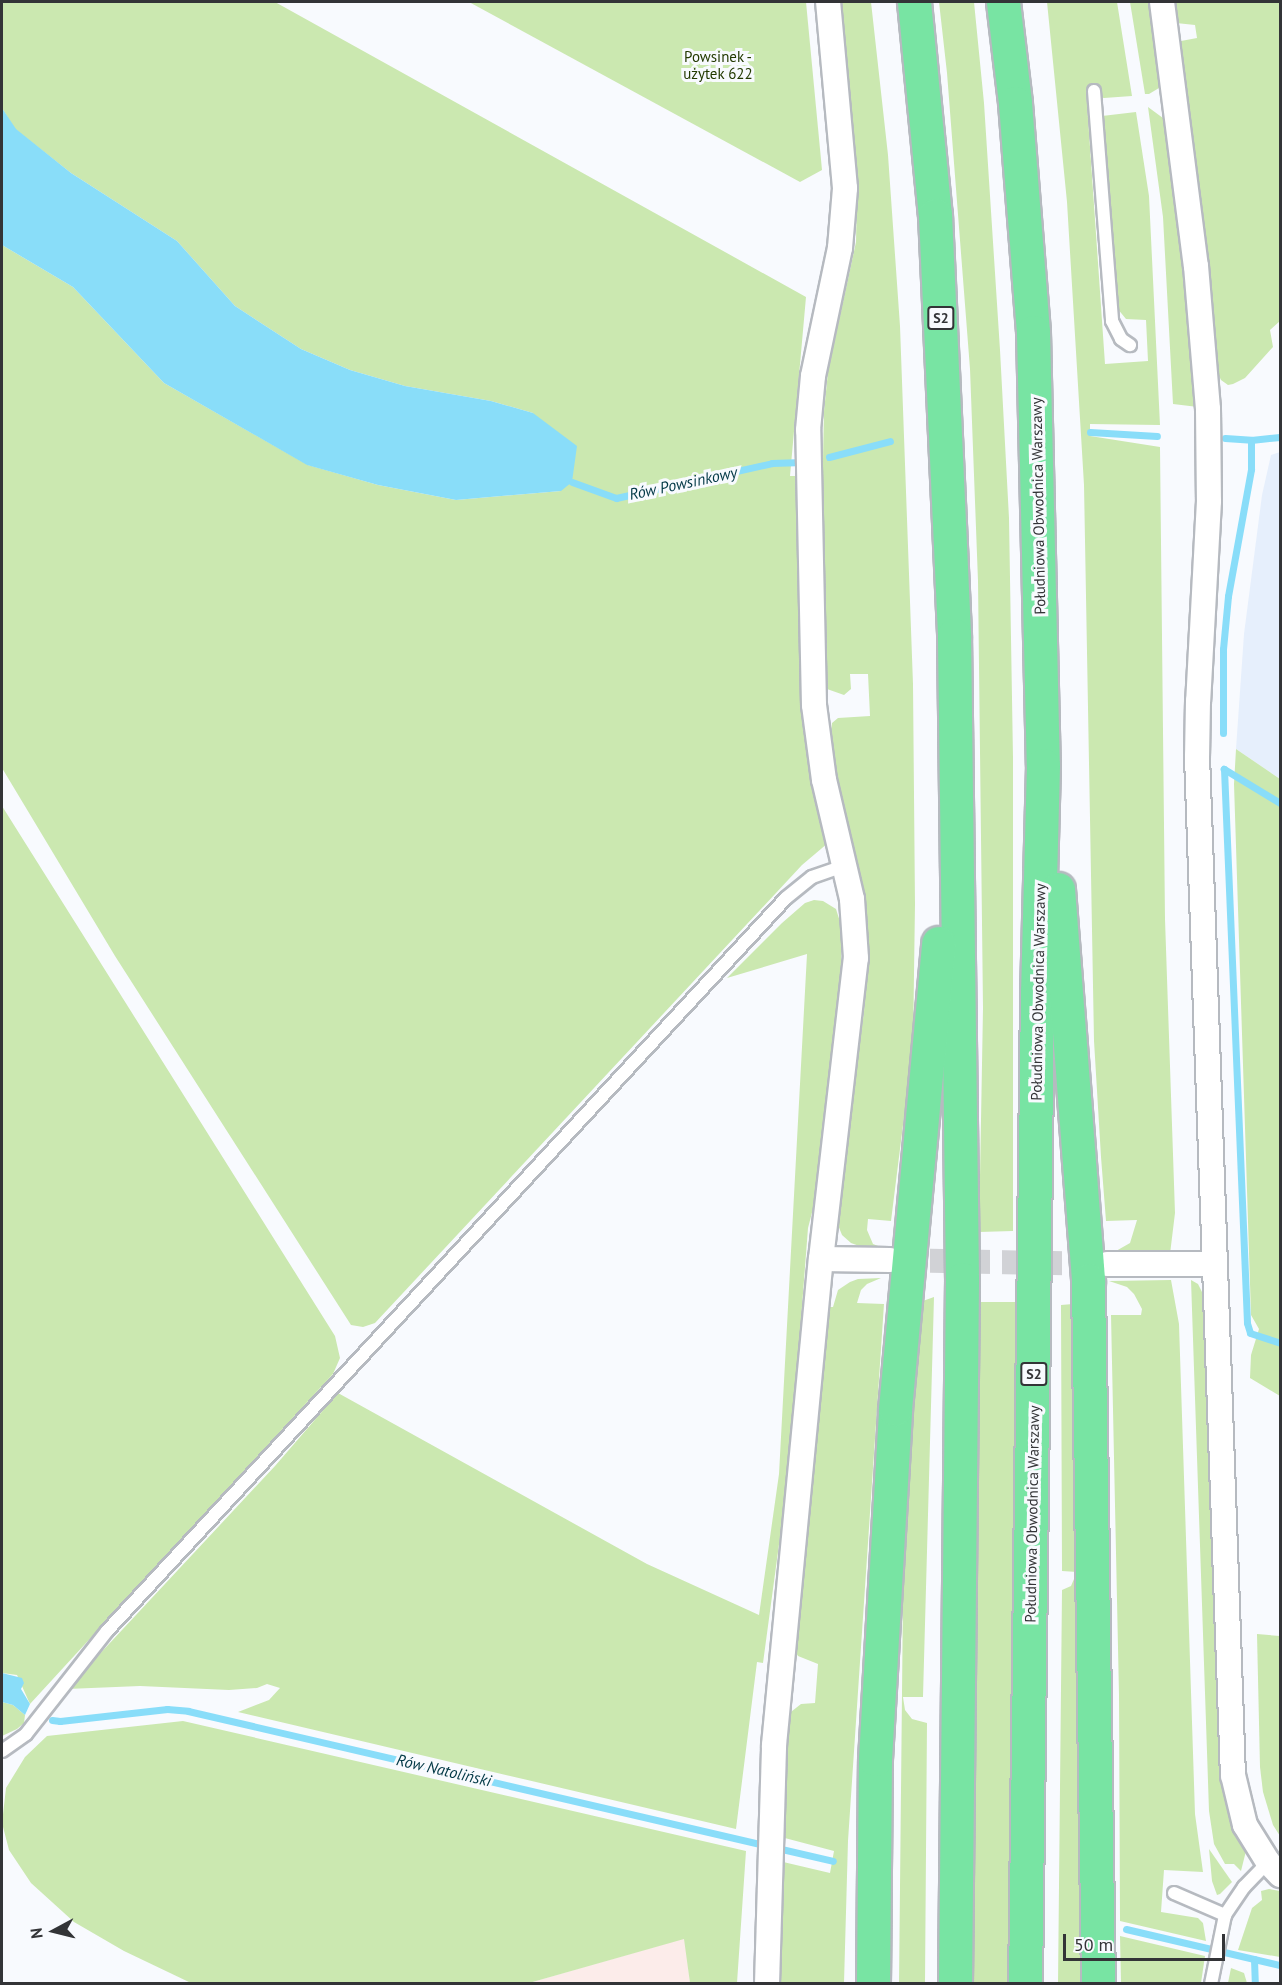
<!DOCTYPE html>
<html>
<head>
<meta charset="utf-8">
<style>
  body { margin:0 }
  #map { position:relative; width:1282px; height:1985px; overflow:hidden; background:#f8fafe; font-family:"PT Sans",sans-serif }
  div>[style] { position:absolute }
  .commercial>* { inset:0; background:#fcecea }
  .built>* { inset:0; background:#e6effc }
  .green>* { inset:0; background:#cbe8b0 }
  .water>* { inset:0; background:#89ddf9 }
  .stream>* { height:7px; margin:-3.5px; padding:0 3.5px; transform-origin:3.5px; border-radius:3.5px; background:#89ddf9 }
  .minor-tunnel>* { height:24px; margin-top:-12px; transform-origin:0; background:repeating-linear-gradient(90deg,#d1d2d6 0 24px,transparent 0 36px) }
  .roads { filter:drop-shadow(2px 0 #b6bac0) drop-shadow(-2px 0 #b6bac0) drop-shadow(0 2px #b6bac0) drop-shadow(0 -2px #b6bac0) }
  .service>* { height:12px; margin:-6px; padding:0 6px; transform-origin:6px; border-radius:6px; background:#fff }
  .minor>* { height:24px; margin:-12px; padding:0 12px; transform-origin:12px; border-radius:12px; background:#fff }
  .motorway>* { height:33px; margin:-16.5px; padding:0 16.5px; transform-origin:16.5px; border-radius:16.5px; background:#78e4a3 }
  span { translate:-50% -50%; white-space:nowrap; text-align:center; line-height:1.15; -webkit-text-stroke:6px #f8fafe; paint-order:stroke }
  .shield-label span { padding:2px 4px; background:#f8fafe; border:2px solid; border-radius:4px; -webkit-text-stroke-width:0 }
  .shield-label { font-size:14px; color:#333437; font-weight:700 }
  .park-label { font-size:15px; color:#233a00 }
  .street-label { font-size:15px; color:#333437 }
  .water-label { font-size:16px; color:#023846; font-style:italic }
  .frame { position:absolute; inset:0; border:3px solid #333437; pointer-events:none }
  .north { position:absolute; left:24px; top:1901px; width:60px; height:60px; -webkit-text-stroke:4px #f8fafe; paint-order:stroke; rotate:263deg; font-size:16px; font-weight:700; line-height:24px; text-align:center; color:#333437 }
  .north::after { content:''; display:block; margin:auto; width:21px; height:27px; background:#333437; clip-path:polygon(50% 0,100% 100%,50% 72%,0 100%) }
  .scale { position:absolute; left:1063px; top:1934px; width:162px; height:27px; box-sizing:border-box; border:3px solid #333437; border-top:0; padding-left:8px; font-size:18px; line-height:21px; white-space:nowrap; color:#333437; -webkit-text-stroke:4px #f8fafe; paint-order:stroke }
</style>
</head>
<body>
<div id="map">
  <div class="commercial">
    <i style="clip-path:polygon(685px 1938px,690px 1983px,529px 1983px)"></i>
  </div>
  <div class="built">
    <i style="clip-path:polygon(1280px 452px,1280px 779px,1236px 749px,1244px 634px,1262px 495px,1271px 455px)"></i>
  </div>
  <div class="green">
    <i style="clip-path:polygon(2px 2px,275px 2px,806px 297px,790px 476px,801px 476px,828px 843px,802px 865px,375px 1323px,363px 1327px,351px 1325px,115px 956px,2px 768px,2px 245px,73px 287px,164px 383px,308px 465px,378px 485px,456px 500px,561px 491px,533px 413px,491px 401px,405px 386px,350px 370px,301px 349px,235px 306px,177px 241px,71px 173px,15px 129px,2px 108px)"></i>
    <i style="clip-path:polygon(469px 2px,806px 2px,822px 170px,800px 182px)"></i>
    <i style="clip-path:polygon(839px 2px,871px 2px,888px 155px,900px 326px,913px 684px,915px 904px,913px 1045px,891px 1221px,868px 1219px,867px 1230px,873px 1244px,891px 1251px,870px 1250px,851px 1243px,842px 1235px,838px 1225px,838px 1200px,864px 1012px,866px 974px,865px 932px,855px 858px,831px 746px,831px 731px,832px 723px,838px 718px,870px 716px,868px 674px,850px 674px,851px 689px,844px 695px,827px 689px,825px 680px,821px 557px,824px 411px,828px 372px,856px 242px,857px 190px)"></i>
    <i style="clip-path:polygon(939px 2px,974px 2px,984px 103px,1000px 350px,1009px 518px,1013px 758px,1013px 1231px,979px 1232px,983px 1008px,978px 581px,970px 369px,947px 73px)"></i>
    <i style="clip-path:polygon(1047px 2px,1117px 2px,1132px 96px,1104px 98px,1099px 97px,1097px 87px,1086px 89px,1105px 364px,1148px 361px,1146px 320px,1126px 319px,1117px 308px,1102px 116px,1136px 112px,1149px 196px,1160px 425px,1090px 424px,1090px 436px,1160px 447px,1165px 919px,1175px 1213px,1170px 1254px,1107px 1254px,1107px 1250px,1116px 1251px,1130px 1243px,1137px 1220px,1106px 1221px,1101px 1157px,1094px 1041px,1084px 485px,1067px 202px)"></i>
    <i style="clip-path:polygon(1130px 2px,1151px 2px,1161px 78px,1159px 88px,1149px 94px,1145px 94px)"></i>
    <i style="clip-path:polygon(1171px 2px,1280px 2px,1280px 321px,1270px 330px,1273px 347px,1245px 378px,1233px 384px,1228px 385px,1221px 380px,1217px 372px,1213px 314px,1178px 45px,1181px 41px,1197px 38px,1195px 25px,1176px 23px)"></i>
    <i style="clip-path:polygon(1148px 107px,1167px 121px,1192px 309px,1198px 407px,1173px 404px,1163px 217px)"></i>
    <i style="clip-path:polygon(1236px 749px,1280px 779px,1280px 1396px,1250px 1378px,1251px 1355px,1259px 1329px,1251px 1315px,1234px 784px)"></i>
    <i style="clip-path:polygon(2px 806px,335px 1336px,340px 1358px,333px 1374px,30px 1704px,17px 1675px,2px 1673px)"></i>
    <i style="clip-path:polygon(814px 900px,823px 901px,836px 909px,842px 928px,840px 998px,815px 1201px,808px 1228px,790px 1463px,763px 1663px,757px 1662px,736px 1829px,238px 1712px,269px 1700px,280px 1688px,267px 1684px,257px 1688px,229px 1690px,140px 1686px,67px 1689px,275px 1466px,338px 1393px,647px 1564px,759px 1615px,779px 1474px,807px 954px,727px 978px,782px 923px,805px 903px)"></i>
    <i style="clip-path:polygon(881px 1278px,867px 1284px,861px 1290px,857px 1303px,884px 1304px,848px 1841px,844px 1983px,778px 1984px,779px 1861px,830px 1873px,834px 1851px,781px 1837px,787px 1715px,801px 1704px,815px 1703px,818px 1664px,798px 1656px,791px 1645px,827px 1307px,833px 1307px,838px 1290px,850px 1282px,858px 1279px)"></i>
    <i style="clip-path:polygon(1171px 1280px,1179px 1324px,1195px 1814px,1203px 1872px,1164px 1870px,1161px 1912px,1198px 1918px,1203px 1923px,1206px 1941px,1120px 1921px,1119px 1695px,1111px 1315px,1141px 1315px,1142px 1309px,1134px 1294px,1127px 1287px,1109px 1281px)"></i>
    <i style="clip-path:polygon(1191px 1280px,1198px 1284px,1207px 1302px,1222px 1772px,1228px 1809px,1246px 1851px,1241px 1871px,1234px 1864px,1225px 1864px,1214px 1844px,1209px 1811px)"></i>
    <i style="clip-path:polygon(934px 1297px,923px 1697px,903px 1697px,905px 1710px,912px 1719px,927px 1723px,925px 1983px,899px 1984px,903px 1596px,911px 1394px,920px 1302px)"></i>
    <i style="clip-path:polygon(980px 1302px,1016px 1302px,1008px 1984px,972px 1983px)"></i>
    <i style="clip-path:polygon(1073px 1304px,1084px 1983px,1058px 1984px,1062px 1590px,1071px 1586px,1077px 1572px,1062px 1571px,1061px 1305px)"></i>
    <i style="clip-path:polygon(1257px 1634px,1280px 1636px,1280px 1836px,1273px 1825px,1263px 1792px,1260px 1767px)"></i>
    <i style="clip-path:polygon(2px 1702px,13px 1705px,25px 1715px,24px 1723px,17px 1729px,2px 1736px)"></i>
    <i style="clip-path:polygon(183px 1721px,746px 1851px,737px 1983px,690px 1983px,684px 1939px,529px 1983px,191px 1983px,124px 1951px,74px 1922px,31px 1883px,9px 1850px,2px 1823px,6px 1788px,25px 1757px,47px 1736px)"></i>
    <i style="clip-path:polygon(1209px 1849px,1232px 1882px,1220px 1894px,1217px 1895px,1212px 1881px)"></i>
    <i style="clip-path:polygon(1269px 1889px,1280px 1891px,1280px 1957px,1238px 1950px,1252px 1908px,1262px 1900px,1261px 1891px)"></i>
    <i style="clip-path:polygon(1120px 1936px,1205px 1956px,1201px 1983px,1121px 1983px)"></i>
    <i style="clip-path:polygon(1231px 1968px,1244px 1973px,1247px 1983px,1228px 1983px)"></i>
  </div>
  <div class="water">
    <i style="clip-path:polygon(2px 108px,16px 129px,71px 173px,177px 241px,235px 306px,301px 349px,350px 370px,405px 386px,491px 401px,533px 413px,577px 446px,572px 482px,561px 491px,456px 500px,378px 485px,307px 465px,164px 383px,73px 287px,2px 245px)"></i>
    <i style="clip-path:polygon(2px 1673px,22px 1678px,24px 1683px,21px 1689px,30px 1704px,25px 1715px,13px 1705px,2px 1702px)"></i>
  </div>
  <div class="stream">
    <i style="left:1090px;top:432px;width:67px;rotate:3.4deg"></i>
    <i style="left:1225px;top:438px;width:26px;rotate:4deg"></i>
    <i style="left:1251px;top:440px;width:29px;rotate:-6deg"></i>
    <i style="left:829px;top:457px;width:63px;rotate:-14.7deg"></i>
    <i style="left:572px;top:482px;width:47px;rotate:20deg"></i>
    <i style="left:616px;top:498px;width:160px;rotate:-12.6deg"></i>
    <i style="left:772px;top:463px;width:23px;rotate:-2deg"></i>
    <i style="left:1223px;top:733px;width:84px;rotate:-90deg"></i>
    <i style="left:1223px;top:649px;width:53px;rotate:-84.6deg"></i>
    <i style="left:1228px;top:596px;width:129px;rotate:-79.7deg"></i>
    <i style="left:1251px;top:469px;width:29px;rotate:-90deg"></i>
    <i style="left:1280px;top:803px;width:66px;rotate:-148.7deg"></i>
    <i style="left:1224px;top:769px;width:554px;rotate:87.62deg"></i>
    <i style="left:1247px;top:1323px;width:10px;rotate:73deg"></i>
    <i style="left:1250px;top:1333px;width:32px;rotate:18deg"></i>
    <i style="left:52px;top:1720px;width:8px;rotate:7deg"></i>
    <i style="left:60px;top:1721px;width:108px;rotate:-6.4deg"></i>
    <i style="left:167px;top:1709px;width:21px;rotate:5deg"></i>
    <i style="left:188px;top:1711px;width:662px;rotate:13.09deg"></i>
    <i style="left:1126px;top:1929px;width:158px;rotate:13.2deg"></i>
    <i style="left:1254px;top:1959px;width:25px;rotate:88deg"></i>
  </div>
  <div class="minor-tunnel">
    <i style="left:894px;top:1260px;width:208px;rotate:1.1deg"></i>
  </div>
  <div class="roads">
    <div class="service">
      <i style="left:1094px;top:91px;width:231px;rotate:85.5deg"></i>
      <i style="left:1112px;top:321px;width:20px;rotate:63deg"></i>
      <i style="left:1121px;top:339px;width:11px;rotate:34deg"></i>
      <i style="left:2px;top:1751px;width:29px;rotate:-35deg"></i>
      <i style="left:26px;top:1734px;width:131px;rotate:-51.8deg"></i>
      <i style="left:107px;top:1631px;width:999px;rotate:-47.19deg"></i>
      <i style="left:786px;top:898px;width:33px;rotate:-39deg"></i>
      <i style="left:812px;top:877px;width:34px;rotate:-19deg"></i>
      <i style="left:1174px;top:1893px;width:56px;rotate:23.3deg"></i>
      <i style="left:1211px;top:1984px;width:70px;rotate:-78.5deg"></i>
      <i style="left:1225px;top:1915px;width:34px;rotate:-56deg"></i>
      <i style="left:1244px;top:1887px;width:35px;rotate:-46deg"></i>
    </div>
    <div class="minor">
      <i style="left:1162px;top:2px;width:266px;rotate:82.7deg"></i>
      <i style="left:1196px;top:266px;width:144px;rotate:85.2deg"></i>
      <i style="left:1208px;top:409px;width:92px;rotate:89.4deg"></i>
      <i style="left:1209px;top:501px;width:200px;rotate:93.1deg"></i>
      <i style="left:1198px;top:701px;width:55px;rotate:91deg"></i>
      <i style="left:1197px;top:756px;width:1020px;rotate:87.98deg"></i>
      <i style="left:1233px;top:1775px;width:51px;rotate:76.5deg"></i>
      <i style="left:1245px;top:1825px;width:44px;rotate:58.1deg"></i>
      <i style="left:1268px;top:1862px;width:18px;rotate:47deg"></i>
      <i style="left:821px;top:1259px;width:69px;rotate:0.8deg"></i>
      <i style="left:1107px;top:1264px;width:108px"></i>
      <i style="left:767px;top:1984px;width:239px;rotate:-88.3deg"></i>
      <i style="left:774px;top:1745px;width:488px;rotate:-84.5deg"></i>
      <i style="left:821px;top:1259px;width:303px;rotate:-83.4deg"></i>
      <i style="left:856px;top:958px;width:59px;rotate:-93.9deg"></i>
      <i style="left:852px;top:899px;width:122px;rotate:-103.2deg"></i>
      <i style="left:824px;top:780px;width:76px;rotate:-97.6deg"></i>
      <i style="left:814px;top:705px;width:275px;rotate:-91.2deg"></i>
      <i style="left:808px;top:430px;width:54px;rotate:-84.7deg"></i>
      <i style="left:813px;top:376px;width:131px;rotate:-78.1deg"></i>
      <i style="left:840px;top:248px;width:60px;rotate:-85.2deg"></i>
      <i style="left:845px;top:188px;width:187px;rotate:-95.2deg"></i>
    </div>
    <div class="motorway">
      <i style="left:914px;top:2px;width:214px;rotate:84.4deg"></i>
      <i style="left:935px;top:215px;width:420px;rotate:87.4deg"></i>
      <i style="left:954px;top:635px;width:644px;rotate:89.29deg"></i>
      <i style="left:962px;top:1279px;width:705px;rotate:90.57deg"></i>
      <i style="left:1003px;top:2px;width:102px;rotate:83.2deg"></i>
      <i style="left:1015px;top:103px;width:230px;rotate:85.5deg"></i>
      <i style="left:1033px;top:332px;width:433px;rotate:88.7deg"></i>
      <i style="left:1043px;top:765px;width:227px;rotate:91.5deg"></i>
      <i style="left:1037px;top:992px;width:992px;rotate:90.69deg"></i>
      <i style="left:1058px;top:889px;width:392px;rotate:85.6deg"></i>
      <i style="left:1088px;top:1280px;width:704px;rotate:89.19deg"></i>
      <i style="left:873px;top:1984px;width:225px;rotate:-89.5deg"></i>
      <i style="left:875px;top:1759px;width:351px;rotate:-86.7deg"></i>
      <i style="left:895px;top:1409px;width:468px;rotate:-84.7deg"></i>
    </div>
  </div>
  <div class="shield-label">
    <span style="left:941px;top:318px">S2</span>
    <span style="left:1034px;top:1374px">S2</span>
  </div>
  <div class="park-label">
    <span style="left:718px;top:65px">Powsinek -<br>użytek 622</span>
  </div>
  <div class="street-label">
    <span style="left:1038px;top:506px;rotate:-91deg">Południowa Obwodnica Warszawy</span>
    <span style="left:1038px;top:992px;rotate:-89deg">Południowa Obwodnica Warszawy</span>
    <span style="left:1032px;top:1514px;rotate:-89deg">Południowa Obwodnica Warszawy</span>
  </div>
  <div class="water-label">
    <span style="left:683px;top:483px;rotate:-12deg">Rów Powsinkowy</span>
    <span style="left:444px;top:1770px;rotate:13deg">Rów Natoliński</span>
  </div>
  <div class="frame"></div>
  <div class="north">N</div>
  <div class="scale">50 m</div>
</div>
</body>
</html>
